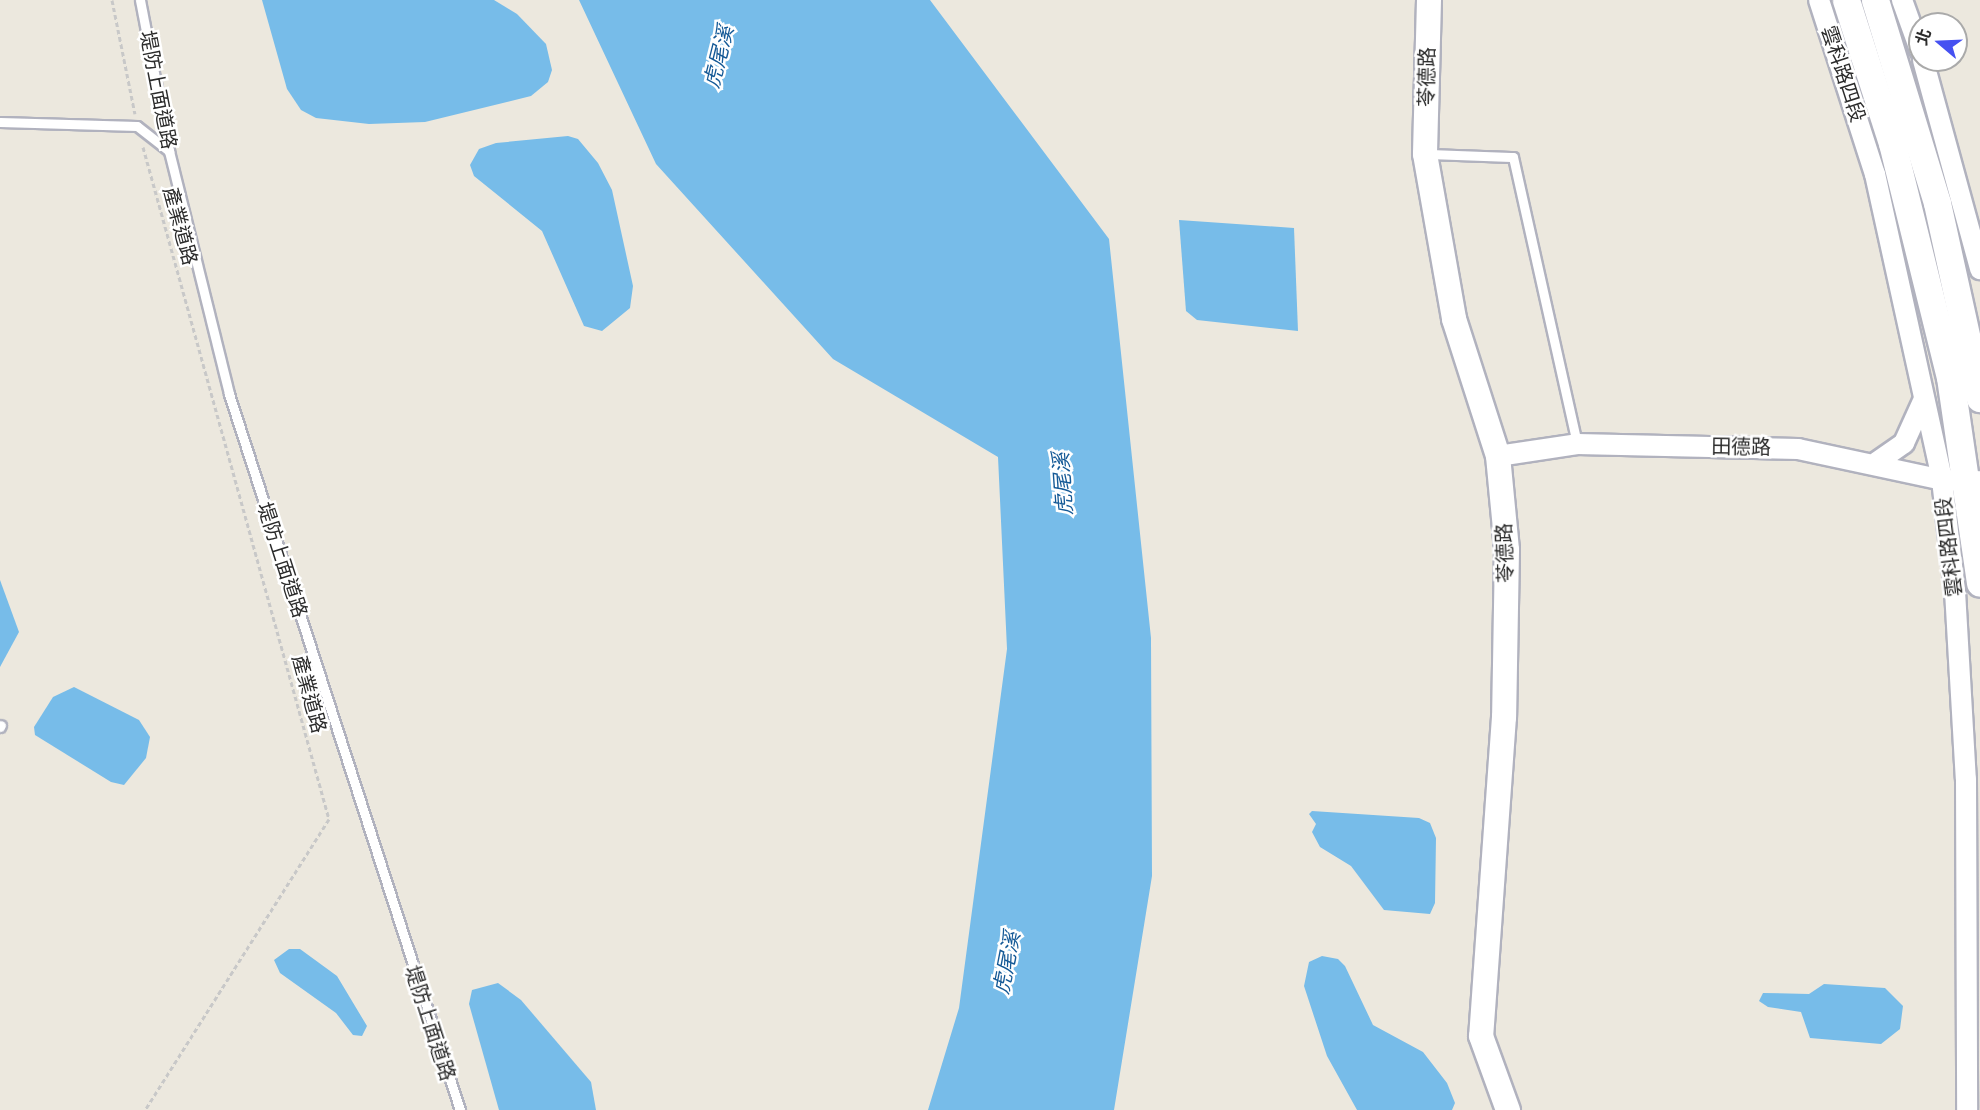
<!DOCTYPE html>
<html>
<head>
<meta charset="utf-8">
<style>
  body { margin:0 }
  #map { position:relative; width:1980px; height:1110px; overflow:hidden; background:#ece8de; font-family:"PT Sans","Noto Sans TC",sans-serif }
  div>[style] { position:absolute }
  .water>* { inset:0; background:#77bce9 }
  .path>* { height:3px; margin-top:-1.5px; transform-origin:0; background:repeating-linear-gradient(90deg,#c8c8c8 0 4.5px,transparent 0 7.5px) }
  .roads { filter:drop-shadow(2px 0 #b1b2be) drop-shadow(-2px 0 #b1b2be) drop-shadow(0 2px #b1b2be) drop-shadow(0 -2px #b1b2be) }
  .service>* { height:9px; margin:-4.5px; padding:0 4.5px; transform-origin:4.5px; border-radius:4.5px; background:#fff }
  .minor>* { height:20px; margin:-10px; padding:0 10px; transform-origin:10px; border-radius:10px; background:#fff }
  .tertiary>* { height:24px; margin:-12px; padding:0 12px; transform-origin:12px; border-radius:12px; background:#fff }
  .secondary>* { height:27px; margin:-13.5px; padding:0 13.5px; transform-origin:13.5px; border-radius:13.5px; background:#fff }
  span { translate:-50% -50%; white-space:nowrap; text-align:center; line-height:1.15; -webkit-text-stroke:5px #fff; paint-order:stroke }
  .street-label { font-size:20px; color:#2b2b2b }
  .water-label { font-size:21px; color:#145996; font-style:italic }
  .north { position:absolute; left:1908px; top:12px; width:60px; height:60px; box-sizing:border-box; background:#fff; border:2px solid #aaa; border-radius:50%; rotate:289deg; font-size:16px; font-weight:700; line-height:24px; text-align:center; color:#2b2b2b }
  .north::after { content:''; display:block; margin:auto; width:21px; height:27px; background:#4651f1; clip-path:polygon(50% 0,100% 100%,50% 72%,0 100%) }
</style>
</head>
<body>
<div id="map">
  <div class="water">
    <i style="clip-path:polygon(262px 0,494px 0,517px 14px,546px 44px,552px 70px,548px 82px,531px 96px,425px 122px,369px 124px,316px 118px,301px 110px,287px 89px)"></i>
    <i style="clip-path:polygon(579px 0,930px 0,1109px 239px,1151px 638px,1152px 876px,1114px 1110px,928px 1110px,959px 1008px,1007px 649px,998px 457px,833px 359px,656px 164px)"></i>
    <i style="clip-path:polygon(568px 136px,578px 139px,598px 163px,612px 190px,633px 286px,630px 308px,602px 331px,584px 326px,542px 231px,474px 176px,470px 165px,479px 149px,496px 143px)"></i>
    <i style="clip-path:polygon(1179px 220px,1294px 228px,1298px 331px,1197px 320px,1186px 311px)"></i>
    <i style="clip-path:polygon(0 580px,19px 632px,0 667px)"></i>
    <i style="clip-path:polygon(74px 687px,139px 720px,150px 737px,146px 758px,124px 785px,111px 782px,35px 735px,34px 727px,53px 697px)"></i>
    <i style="clip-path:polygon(1312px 811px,1419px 818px,1430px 823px,1436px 838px,1435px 903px,1430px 914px,1384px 910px,1351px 866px,1320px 847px,1312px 832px,1316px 824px,1309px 814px)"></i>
    <i style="clip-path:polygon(289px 949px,300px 949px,337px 976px,367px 1026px,362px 1036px,353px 1035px,336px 1013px,280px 973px,274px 960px)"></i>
    <i style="clip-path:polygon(1322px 956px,1338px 959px,1345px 966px,1373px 1025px,1423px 1052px,1447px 1083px,1455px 1103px,1452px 1110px,1357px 1110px,1327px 1056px,1304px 986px,1309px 962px)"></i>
    <i style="clip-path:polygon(498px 983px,521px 1000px,591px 1082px,596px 1110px,499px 1110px,469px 1004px,472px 990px)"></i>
    <i style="clip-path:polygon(1824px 984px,1885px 988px,1903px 1006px,1900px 1029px,1881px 1044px,1810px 1038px,1801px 1012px,1768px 1007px,1759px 1001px,1763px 993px,1809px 994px)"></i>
  </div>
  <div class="path">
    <i style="left:112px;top:0;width:116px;rotate:78.6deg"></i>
    <i style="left:143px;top:147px;width:697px;rotate:74.53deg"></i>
    <i style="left:329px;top:819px;width:344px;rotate:122.3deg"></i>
  </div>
  <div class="roads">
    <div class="service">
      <i style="left:140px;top:0;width:154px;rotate:79.1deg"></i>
      <i style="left:169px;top:151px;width:250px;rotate:76.1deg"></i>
      <i style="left:229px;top:394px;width:752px;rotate:72.12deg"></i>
      <i style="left:0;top:122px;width:137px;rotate:1.7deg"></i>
      <i style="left:137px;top:126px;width:41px;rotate:38deg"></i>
      <i style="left:1427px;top:154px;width:86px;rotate:2deg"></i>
      <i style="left:1513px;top:157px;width:294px;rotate:77.4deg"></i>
      <i style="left:0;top:727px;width:2px;rotate:-63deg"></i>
    </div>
    <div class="minor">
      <i style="left:1819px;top:0;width:183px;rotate:72.2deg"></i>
      <i style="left:1875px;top:174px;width:313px;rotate:77.6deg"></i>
      <i style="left:1942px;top:480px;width:112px;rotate:83.3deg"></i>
      <i style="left:1955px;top:591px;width:188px;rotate:86.7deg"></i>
      <i style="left:1966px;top:779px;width:331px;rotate:89.8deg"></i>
      <i style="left:1902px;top:0;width:53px;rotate:70.2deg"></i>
      <i style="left:1923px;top:60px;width:217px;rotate:74.7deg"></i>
      <i style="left:1498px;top:456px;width:80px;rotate:-8.6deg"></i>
      <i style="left:1577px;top:444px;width:221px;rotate:1.3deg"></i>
      <i style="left:1798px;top:449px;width:147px;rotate:12.1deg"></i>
      <i style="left:1942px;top:480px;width:38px;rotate:2deg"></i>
      <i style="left:1877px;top:462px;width:33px;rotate:-35deg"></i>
      <i style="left:1904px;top:443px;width:48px;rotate:-65.6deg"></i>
    </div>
    <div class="tertiary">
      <i style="left:1429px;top:0;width:154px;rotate:91.5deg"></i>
      <i style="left:1425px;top:154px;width:168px;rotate:80deg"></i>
      <i style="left:1454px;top:319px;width:144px;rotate:72.2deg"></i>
      <i style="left:1498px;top:456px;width:94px;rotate:84.5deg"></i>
      <i style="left:1507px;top:550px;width:167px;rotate:91deg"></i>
      <i style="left:1504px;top:717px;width:320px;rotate:94.1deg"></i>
      <i style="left:1481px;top:1036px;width:79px;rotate:70deg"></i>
    </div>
    <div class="secondary">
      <i style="left:1846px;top:0;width:150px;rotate:72.2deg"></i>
      <i style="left:1892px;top:143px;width:241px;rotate:76.1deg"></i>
      <i style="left:1950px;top:377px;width:208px;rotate:81.7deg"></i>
      <i style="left:1875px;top:0;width:212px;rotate:73deg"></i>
      <i style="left:1937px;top:203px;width:200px;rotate:77.6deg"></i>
    </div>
  </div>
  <div class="street-label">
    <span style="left:1843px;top:74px;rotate:72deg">雲科路四段</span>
    <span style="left:1427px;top:77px;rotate:-89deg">苓德路</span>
    <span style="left:158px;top:90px;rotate:79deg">堤防上面道路</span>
    <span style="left:180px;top:226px;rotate:75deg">產業道路</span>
    <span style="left:1741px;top:447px;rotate:1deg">田德路</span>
    <span style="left:1949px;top:547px;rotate:-97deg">雲科路四段</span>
    <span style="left:1505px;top:553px;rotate:-92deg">苓德路</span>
    <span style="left:282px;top:560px;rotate:72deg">堤防上面道路</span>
    <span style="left:309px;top:694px;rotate:75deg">產業道路</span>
    <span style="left:430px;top:1023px;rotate:72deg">堤防上面道路</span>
  </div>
  <div class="water-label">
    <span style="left:719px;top:57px;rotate:-76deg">虎尾溪</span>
    <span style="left:1063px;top:484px;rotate:-94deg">虎尾溪</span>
    <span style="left:1007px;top:963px;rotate:-79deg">虎尾溪</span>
  </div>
  <div class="north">北</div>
</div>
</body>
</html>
